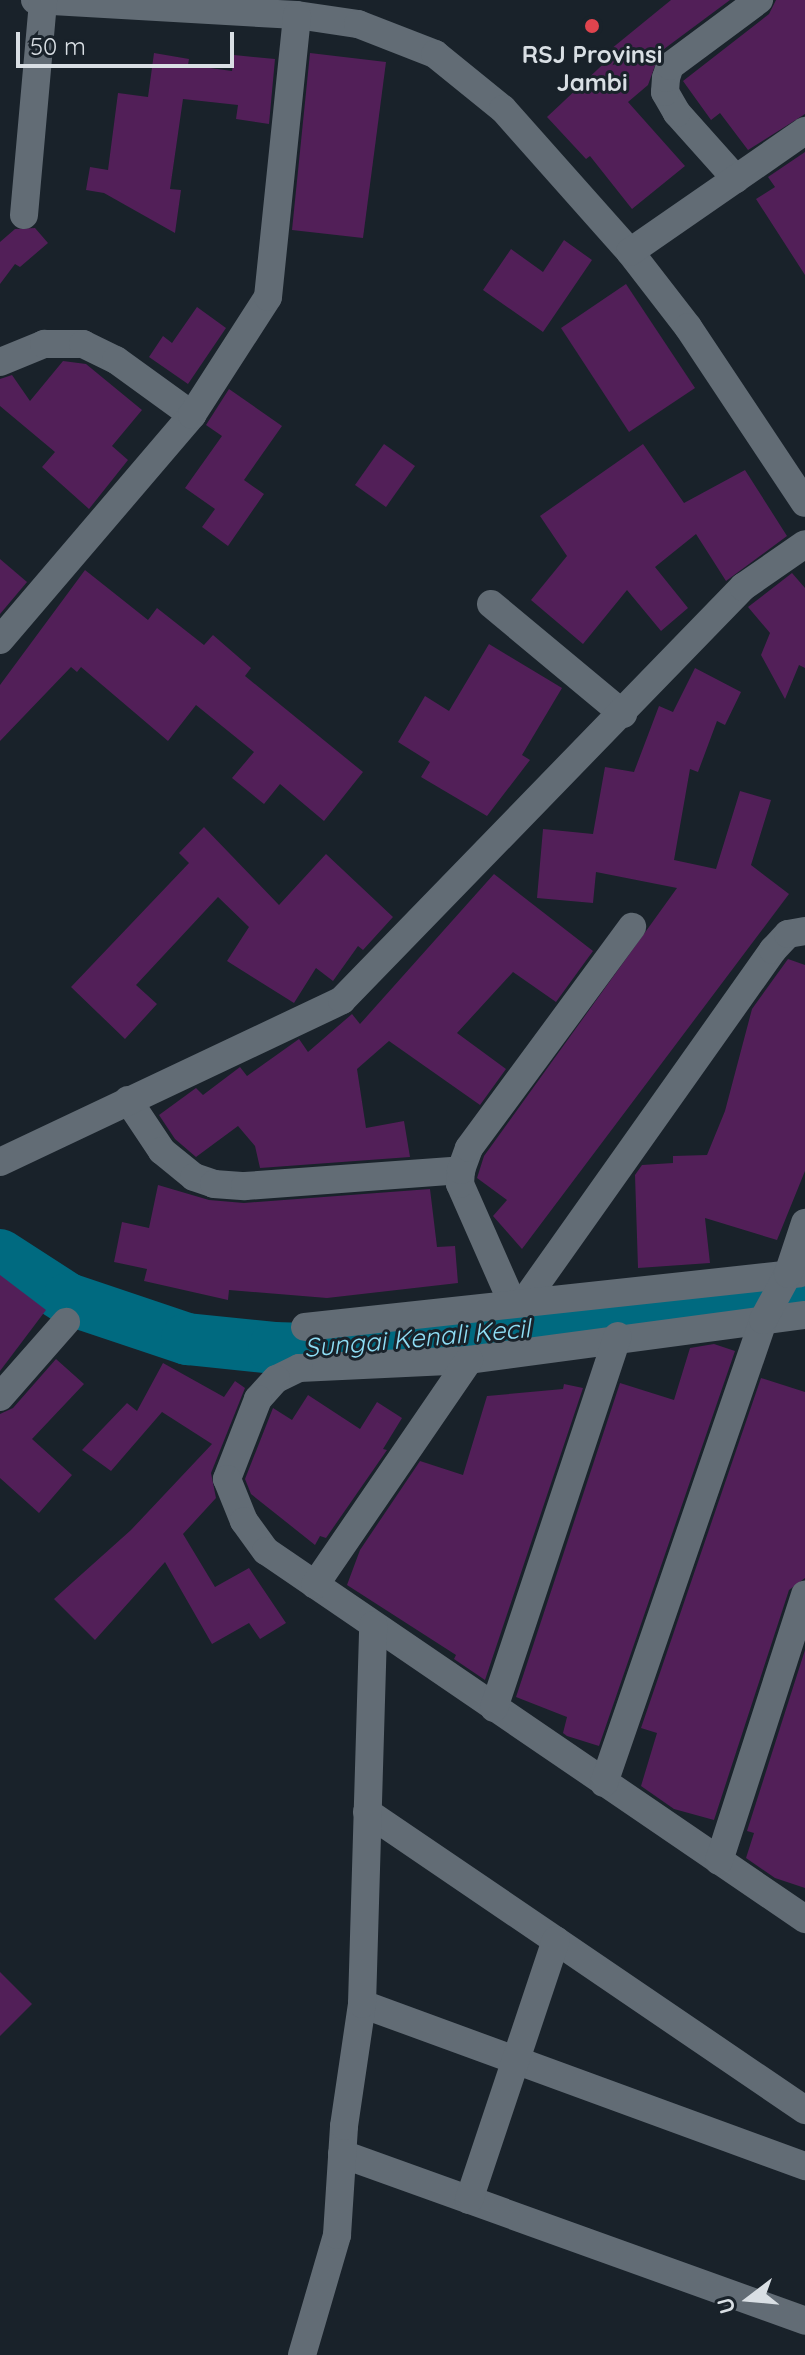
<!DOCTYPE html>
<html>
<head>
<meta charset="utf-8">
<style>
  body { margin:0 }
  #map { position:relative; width:805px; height:2355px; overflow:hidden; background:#19222a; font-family:Quicksand,sans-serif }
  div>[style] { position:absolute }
  .river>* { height:52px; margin:-26px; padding:0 26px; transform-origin:26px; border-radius:26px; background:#006a80 }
  .building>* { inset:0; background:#521f58 }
  .minor>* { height:28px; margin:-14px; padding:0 14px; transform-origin:14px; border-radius:14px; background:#626c75 }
  .dots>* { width:22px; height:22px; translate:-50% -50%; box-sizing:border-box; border:4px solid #19222a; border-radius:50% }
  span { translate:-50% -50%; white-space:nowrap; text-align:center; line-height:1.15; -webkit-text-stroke:6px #19222a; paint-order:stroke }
  .poi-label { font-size:24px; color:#d9dfe4; font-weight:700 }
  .water-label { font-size:26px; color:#8eddf4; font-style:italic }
  .north { position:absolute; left:709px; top:2259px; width:80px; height:80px; -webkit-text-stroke:6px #19222a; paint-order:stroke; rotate:254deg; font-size:22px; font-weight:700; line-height:32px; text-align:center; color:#d9dfe4 }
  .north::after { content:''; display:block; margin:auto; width:28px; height:36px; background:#d9dfe4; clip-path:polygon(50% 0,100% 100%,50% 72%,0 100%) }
  .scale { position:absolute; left:16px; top:32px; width:218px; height:36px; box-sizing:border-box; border:4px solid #d9dfe4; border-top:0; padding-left:10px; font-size:24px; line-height:28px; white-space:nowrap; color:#d9dfe4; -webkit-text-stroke:6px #19222a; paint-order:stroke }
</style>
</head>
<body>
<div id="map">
  <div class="river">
    <i style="left:0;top:1255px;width:81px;rotate:32.9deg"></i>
    <i style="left:68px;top:1299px;width:126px;rotate:18.6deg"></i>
    <i style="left:187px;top:1339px;width:87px;rotate:5.9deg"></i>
    <i style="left:274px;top:1348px;width:66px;rotate:1.7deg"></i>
    <i style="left:340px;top:1350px;width:468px;rotate:-6.1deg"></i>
  </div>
  <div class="building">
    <i style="clip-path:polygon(671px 0,730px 0,660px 52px,648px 85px,628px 102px,685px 166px,632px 209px,590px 156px,586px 159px,547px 117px,615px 53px,611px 49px)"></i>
    <i style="clip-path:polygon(776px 0,805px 0,805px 114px,748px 150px,720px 113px,711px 120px,683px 81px,769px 14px)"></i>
    <i style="clip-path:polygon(154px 53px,189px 59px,188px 65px,232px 71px,234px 55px,275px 59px,269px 124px,236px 119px,238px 105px,183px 99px,170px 189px,181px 190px,175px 233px,104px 193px,86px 190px,90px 167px,108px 170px,118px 93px,148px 97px)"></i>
    <i style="clip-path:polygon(310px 53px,386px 62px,363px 238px,292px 230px)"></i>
    <i style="clip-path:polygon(805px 152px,805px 275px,756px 199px,775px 187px,768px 177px)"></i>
    <i style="clip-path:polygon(35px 228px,48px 243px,20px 267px,15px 264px,0 284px,0 242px,15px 229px)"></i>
    <i style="clip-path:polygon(564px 240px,592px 260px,543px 332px,483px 290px,511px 249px,543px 272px)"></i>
    <i style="clip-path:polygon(626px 284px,695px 388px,629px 432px,561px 328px)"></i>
    <i style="clip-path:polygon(197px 307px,226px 328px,188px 384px,149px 357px,163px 336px,172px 343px)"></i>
    <i style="clip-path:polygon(63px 361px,86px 364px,142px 410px,112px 446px,128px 460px,89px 509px,42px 467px,55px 452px,0 406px,0 379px,12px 375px,30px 401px)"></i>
    <i style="clip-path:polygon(229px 389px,282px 426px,244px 480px,264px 494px,228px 546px,202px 527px,215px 509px,185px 488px,222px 436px,206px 425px)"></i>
    <i style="clip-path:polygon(384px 444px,415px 466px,386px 507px,355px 485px)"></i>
    <i style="clip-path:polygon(643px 444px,684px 503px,745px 470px,787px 536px,726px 581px,696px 534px,655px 567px,688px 608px,661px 631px,627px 590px,583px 644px,531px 600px,567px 556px,540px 516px)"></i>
    <i style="clip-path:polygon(0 559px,27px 582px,0 614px)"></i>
    <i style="clip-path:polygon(85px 570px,148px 620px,157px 608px,204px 645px,213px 635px,251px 668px,245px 676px,363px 772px,324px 821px,280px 784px,264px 804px,232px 778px,254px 752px,196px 705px,168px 741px,81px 667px,77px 672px,71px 667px,0 741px,0 685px)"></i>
    <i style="clip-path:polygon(792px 573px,805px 588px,805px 668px,799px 665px,785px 699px,761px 655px,770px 633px,748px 607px)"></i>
    <i style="clip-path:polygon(489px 644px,562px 688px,522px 755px,530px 760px,487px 816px,421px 777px,430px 762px,398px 742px,425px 696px,449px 711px)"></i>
    <i style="clip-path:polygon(695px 668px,741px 692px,725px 725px,717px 721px,698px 772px,690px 769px,674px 860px,716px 869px,740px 791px,771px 800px,751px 865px,789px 894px,522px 1249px,493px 1216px,507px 1200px,477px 1178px,484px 1156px,677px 888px,596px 872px,593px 903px,537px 898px,543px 829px,593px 834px,605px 767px,634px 772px,659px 706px,673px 712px)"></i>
    <i style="clip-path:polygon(204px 827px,279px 905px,326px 854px,393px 917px,363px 950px,358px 946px,333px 981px,316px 968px,294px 1003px,227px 961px,249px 927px,218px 897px,136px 985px,157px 1004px,125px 1039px,71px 987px,189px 863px,179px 853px)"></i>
    <i style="clip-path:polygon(494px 874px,593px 951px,556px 1002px,513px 972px,457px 1033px,506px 1069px,480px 1105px,389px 1041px,357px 1069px,366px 1128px,404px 1121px,410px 1157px,260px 1168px,255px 1146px,238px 1126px,196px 1157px,175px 1139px,159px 1115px,196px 1088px,203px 1095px,240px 1067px,247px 1076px,299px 1039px,308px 1052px,352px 1014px,360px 1024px)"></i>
    <i style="clip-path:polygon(788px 959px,805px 965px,805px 1171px,777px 1240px,705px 1218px,710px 1263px,638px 1268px,635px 1175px,642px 1165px,673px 1163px,673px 1156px,707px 1155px,725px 1111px,752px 1009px)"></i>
    <i style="clip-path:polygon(158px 1185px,209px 1200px,244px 1203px,430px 1189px,437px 1247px,455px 1246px,458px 1283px,327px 1298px,229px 1290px,228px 1300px,144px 1281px,147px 1269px,114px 1262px,122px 1222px,149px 1228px)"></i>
    <i style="clip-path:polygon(0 1275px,46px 1310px,0 1371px)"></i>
    <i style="clip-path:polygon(714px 1344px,735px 1351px,599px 1746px,567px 1736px,563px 1733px,567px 1717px,516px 1697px,620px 1383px,674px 1400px,690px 1348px)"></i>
    <i style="clip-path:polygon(56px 1359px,84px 1384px,32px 1439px,72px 1475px,39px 1513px,0 1478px,0 1414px,13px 1408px)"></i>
    <i style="clip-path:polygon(163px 1363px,224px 1397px,235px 1381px,245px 1388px,211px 1473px,216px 1498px,183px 1534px,215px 1587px,249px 1568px,286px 1623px,260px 1639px,249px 1623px,212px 1644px,165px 1562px,95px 1640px,54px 1599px,131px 1530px,212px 1444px,162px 1412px,111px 1471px,82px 1450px,127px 1403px,137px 1411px)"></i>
    <i style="clip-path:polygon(761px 1378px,805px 1392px,805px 1578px,789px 1590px,714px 1820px,674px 1809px,641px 1786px,657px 1733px,641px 1728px)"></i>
    <i style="clip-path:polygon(564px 1384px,583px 1388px,485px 1680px,454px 1659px,456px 1655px,347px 1585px,360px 1550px,420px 1461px,463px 1475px,487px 1396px,563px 1389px)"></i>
    <i style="clip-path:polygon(308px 1395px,360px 1429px,377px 1402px,402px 1418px,383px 1449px,387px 1450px,326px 1538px,320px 1536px,315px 1545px,251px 1494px,245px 1479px,273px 1408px,292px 1420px)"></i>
    <i style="clip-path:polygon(805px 1650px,805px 1888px,775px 1878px,746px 1858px,754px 1833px,747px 1831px)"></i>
    <i style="clip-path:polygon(0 1972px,32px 2004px,0 2036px)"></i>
  </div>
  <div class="minor">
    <i style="left:35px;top:0;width:262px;rotate:3.3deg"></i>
    <i style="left:297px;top:15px;width:62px;rotate:8.4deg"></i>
    <i style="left:358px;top:24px;width:83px;rotate:21.3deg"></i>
    <i style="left:435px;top:54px;width:87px;rotate:39deg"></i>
    <i style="left:503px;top:109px;width:191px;rotate:48.4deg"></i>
    <i style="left:630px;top:252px;width:95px;rotate:52.3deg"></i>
    <i style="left:688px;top:327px;width:211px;rotate:56.4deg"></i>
    <i style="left:736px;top:179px;width:89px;rotate:-131.8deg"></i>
    <i style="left:677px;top:113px;width:24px;rotate:-120deg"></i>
    <i style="left:665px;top:92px;width:14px;rotate:-86deg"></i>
    <i style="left:666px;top:78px;width:13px;rotate:-72deg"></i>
    <i style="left:670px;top:66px;width:111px;rotate:-36.6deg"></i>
    <i style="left:24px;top:215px;width:215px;rotate:-84.9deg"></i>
    <i style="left:630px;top:252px;width:213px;rotate:-34.7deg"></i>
    <i style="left:0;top:362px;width:48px;rotate:-22.2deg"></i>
    <i style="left:44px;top:344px;width:39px"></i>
    <i style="left:83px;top:344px;width:37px;rotate:26deg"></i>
    <i style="left:116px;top:360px;width:94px;rotate:35.9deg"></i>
    <i style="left:491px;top:604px;width:172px;rotate:39.8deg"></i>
    <i style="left:0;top:640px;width:296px;rotate:-49.5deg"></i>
    <i style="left:192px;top:415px;width:140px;rotate:-57.2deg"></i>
    <i style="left:268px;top:297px;width:283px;rotate:-84.1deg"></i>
    <i style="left:128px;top:1100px;width:61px;rotate:56.3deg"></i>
    <i style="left:162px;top:1151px;width:41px;rotate:39.1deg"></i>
    <i style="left:194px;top:1177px;width:21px;rotate:19deg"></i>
    <i style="left:214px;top:1184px;width:31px;rotate:4deg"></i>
    <i style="left:245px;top:1186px;width:217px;rotate:-4.2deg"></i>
    <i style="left:0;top:1162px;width:378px;rotate:-25.3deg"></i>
    <i style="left:342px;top:1000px;width:576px;rotate:-45.84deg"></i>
    <i style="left:743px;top:587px;width:75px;rotate:-34.7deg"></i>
    <i style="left:512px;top:1302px;width:129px;rotate:-113.8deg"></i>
    <i style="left:460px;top:1184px;width:14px;rotate:-86deg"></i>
    <i style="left:461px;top:1170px;width:23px;rotate:-70deg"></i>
    <i style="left:469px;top:1148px;width:275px;rotate:-53.6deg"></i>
    <i style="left:523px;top:1303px;width:433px;rotate:-54.7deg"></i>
    <i style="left:773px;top:950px;width:22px;rotate:-47deg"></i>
    <i style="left:788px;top:934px;width:17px;rotate:-10deg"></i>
    <i style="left:805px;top:1315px;width:339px;rotate:172.4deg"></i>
    <i style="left:469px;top:1360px;width:170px;rotate:177.3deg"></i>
    <i style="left:299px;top:1368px;width:25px;rotate:154deg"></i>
    <i style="left:276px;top:1379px;width:27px;rotate:132deg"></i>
    <i style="left:258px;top:1399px;width:86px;rotate:111.2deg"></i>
    <i style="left:227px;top:1479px;width:45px;rotate:68deg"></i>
    <i style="left:244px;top:1521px;width:37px;rotate:54deg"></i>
    <i style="left:266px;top:1551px;width:653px;rotate:34.32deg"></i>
    <i style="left:305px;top:1327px;width:498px;rotate:-6.2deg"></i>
    <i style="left:0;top:1397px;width:100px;rotate:-48.7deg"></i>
    <i style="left:315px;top:1585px;width:273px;rotate:-55.6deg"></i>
    <i style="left:494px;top:1708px;width:392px;rotate:-71.6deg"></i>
    <i style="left:604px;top:1783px;width:490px;rotate:-71deg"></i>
    <i style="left:763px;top:1320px;width:52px;rotate:-61.5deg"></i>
    <i style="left:788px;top:1274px;width:54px;rotate:-71.6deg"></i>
    <i style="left:367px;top:1812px;width:530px;rotate:34.23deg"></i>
    <i style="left:719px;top:1861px;width:280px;rotate:-72.1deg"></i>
    <i style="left:362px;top:2004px;width:472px;rotate:20.1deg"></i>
    <i style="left:342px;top:2154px;width:492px;rotate:19.8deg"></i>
    <i style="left:469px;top:2200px;width:274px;rotate:-71.5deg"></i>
    <i style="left:302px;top:2355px;width:125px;rotate:-73.7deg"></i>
    <i style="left:337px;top:2235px;width:109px;rotate:-86.3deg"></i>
    <i style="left:344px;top:2126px;width:123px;rotate:-81.6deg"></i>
    <i style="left:362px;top:2004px;width:379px;rotate:-88.3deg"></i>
  </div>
  <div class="dots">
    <i style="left:592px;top:26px;background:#e0444e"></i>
  </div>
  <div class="poi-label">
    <span style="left:592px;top:69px">RSJ Provinsi<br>Jambi</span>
  </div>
  <div class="water-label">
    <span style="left:417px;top:1338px;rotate:-5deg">Sungai Kenali Kecil</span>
  </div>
  <div class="north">U</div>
  <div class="scale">50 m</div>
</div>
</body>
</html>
